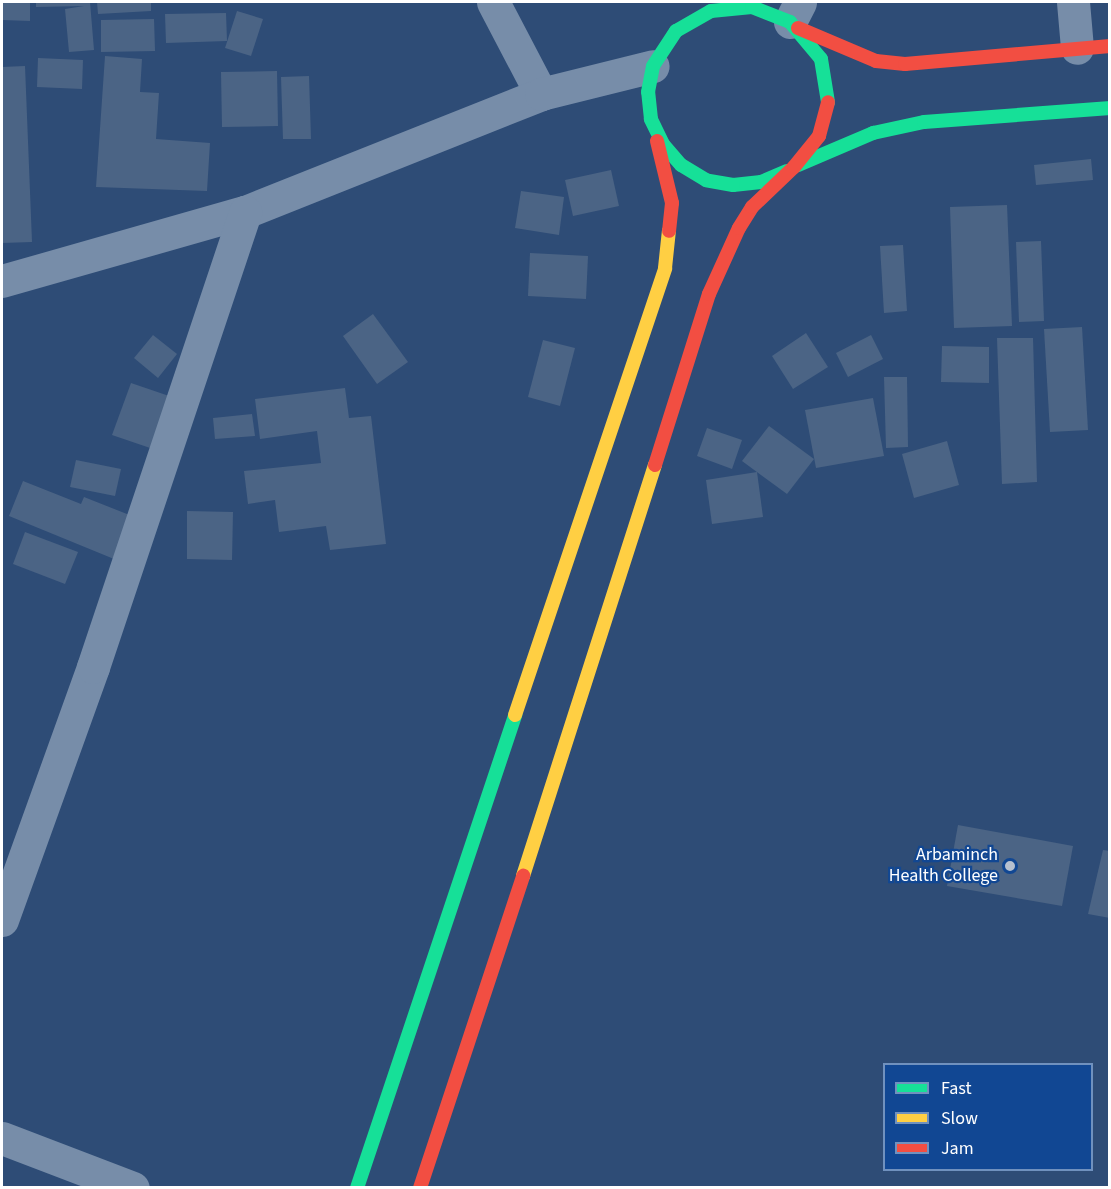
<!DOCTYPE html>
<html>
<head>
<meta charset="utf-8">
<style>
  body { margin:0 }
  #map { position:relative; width:1111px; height:1189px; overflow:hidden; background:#2e4c76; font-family:"Source Sans 3",sans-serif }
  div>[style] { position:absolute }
  .building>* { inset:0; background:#4b6485 }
  .street>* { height:33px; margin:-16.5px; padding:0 16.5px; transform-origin:16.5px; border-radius:16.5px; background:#778da9 }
  .fast>* { height:14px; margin:-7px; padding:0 7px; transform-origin:7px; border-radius:7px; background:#16e098 }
  .slow>* { height:14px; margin:-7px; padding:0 7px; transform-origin:7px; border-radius:7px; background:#ffcf43 }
  .jam>* { height:14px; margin:-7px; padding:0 7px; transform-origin:7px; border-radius:7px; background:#f24e42 }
  .dots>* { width:16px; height:16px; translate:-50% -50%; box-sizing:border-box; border:3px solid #114793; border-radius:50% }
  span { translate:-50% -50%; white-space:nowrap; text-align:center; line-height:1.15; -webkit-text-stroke:4.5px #114793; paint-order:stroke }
  .poi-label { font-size:18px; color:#fff }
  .right { translate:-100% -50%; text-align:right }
  .frame { position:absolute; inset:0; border:3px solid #fff; pointer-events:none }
  .legend { position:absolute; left:883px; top:1063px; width:210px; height:108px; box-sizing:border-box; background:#114793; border:2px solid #7091be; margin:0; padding:8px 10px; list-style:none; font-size:18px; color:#fff }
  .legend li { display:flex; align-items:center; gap:12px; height:30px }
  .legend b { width:30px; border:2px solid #7091be }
</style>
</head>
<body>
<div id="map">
  <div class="building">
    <i style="clip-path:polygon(2px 2px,30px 2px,30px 21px,2px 20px)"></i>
    <i style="clip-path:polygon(36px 2px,90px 2px,94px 50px,69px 52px,65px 9px,84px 6px,36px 7px)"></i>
    <i style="clip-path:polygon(97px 2px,151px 2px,151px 11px,98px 14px)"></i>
    <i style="clip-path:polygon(237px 11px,263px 19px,251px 56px,225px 48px)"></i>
    <i style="clip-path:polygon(226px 13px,227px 41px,166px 43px,165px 14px)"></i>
    <i style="clip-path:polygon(154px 19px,155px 51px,101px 52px,101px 20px)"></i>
    <i style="clip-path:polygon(105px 56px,142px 59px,140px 92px,159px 93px,156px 139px,210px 143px,207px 191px,96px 187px)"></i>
    <i style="clip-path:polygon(38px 58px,83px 60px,82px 89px,37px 87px)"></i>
    <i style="clip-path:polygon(25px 66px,32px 242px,2px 243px,2px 67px)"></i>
    <i style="clip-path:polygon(277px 71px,278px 126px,222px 127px,221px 72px)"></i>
    <i style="clip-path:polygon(309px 76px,311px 139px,283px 139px,281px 77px)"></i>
    <i style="clip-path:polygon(1091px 159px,1093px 180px,1036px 185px,1034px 165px)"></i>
    <i style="clip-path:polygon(611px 170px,619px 206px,573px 216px,565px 180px)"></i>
    <i style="clip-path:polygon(521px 191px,564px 197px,559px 235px,515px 228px)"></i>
    <i style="clip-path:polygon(1007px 205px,1012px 326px,954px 328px,950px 207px)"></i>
    <i style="clip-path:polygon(1041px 241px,1044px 321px,1019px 322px,1016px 242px)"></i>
    <i style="clip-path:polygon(903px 245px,907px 311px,884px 313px,880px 246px)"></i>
    <i style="clip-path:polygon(530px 253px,588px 256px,586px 299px,528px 296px)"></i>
    <i style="clip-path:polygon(373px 314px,408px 362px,377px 384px,343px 336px)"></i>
    <i style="clip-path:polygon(1082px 327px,1088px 430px,1050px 432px,1044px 329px)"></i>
    <i style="clip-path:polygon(806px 333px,828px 367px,793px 389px,772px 356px)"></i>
    <i style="clip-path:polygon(153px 335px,177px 354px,158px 378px,134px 358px)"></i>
    <i style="clip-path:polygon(871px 335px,883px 359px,848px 377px,836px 353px)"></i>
    <i style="clip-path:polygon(997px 338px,1033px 338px,1037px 482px,1002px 484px)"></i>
    <i style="clip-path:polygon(543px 340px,575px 348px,560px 406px,528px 397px)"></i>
    <i style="clip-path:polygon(942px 346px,989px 347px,989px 383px,941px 382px)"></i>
    <i style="clip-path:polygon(884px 377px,907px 377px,908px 447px,886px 448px)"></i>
    <i style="clip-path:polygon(131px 383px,175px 398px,156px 450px,112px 435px)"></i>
    <i style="clip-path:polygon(345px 388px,349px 418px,371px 416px,386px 544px,330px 550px,326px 526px,279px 532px,275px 500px,248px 504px,244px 471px,321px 463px,317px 431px,260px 439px,255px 399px)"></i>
    <i style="clip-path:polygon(873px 398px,884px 456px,816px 468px,805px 410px)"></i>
    <i style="clip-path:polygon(252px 414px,255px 436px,215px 439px,213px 418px)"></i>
    <i style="clip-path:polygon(769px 426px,814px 459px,787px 494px,742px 461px)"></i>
    <i style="clip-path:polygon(707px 428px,742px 440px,732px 469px,697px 456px)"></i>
    <i style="clip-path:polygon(947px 441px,959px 485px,914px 498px,902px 454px)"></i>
    <i style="clip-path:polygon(76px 460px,121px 469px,115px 496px,70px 487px)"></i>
    <i style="clip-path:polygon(757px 472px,763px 517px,712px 524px,706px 480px)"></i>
    <i style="clip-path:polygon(23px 481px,81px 504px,84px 497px,132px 516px,114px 559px,9px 516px)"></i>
    <i style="clip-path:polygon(187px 511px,233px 512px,232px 560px,187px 559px)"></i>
    <i style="clip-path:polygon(25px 532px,78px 552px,65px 584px,13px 564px)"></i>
    <i style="clip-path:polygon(958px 825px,1073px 846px,1062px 906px,947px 886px)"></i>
    <i style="clip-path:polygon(1103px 850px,1110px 851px,1110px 918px,1088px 914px)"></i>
  </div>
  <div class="street">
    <i style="left:493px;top:2px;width:104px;rotate:62.4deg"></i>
    <i style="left:1073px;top:2px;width:46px;rotate:85deg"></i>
    <i style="left:790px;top:22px;width:22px;rotate:-63deg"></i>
    <i style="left:2px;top:281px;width:253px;rotate:-15.9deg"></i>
    <i style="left:245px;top:212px;width:319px;rotate:-21.7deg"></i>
    <i style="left:541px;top:94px;width:115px;rotate:-14deg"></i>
    <i style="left:2px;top:920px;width:269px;rotate:-70.2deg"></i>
    <i style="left:93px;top:667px;width:480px;rotate:-71.5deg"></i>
    <i style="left:2px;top:1138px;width:140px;rotate:20.9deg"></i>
  </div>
  <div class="fast">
    <i style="left:798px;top:165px;width:82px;rotate:-23.1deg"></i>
    <i style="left:873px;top:133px;width:52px;rotate:-12.2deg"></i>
    <i style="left:924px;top:122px;width:187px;rotate:-4.3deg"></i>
    <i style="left:787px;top:171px;width:28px;rotate:157deg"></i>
    <i style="left:761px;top:182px;width:28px;rotate:174deg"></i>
    <i style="left:733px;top:185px;width:27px;rotate:-170deg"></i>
    <i style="left:706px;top:180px;width:29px;rotate:-149deg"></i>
    <i style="left:681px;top:165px;width:28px;rotate:-131deg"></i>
    <i style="left:663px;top:144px;width:28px;rotate:-116deg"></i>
    <i style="left:651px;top:119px;width:27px;rotate:-96deg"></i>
    <i style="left:648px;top:92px;width:26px;rotate:-79deg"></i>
    <i style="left:653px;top:66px;width:42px;rotate:-56.7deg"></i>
    <i style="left:676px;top:31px;width:40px;rotate:-29.7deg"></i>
    <i style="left:711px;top:11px;width:41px;rotate:-5.6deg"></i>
    <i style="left:752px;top:7px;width:41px;rotate:21.5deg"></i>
    <i style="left:790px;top:22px;width:48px;rotate:50deg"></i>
    <i style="left:821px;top:59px;width:44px;rotate:80.8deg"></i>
    <i style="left:357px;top:1188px;width:499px;rotate:-71.5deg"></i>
  </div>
  <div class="slow">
    <i style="left:515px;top:715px;width:471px;rotate:-71.4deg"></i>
    <i style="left:665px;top:268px;width:37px;rotate:-84deg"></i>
    <i style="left:523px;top:876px;width:432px;rotate:-72.2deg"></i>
  </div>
  <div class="jam">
    <i style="left:798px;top:28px;width:85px;rotate:22.9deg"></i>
    <i style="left:876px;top:61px;width:29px;rotate:6deg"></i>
    <i style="left:905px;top:64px;width:206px;rotate:-5deg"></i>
    <i style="left:657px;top:141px;width:64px;rotate:76.4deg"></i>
    <i style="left:672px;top:203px;width:28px;rotate:96deg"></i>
    <i style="left:655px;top:465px;width:179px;rotate:-72.5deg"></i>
    <i style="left:709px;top:294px;width:72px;rotate:-65.6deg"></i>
    <i style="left:739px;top:228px;width:25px;rotate:-58deg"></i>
    <i style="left:752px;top:207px;width:58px;rotate:-43.6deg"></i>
    <i style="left:794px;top:167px;width:40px;rotate:-51deg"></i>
    <i style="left:819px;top:136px;width:35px;rotate:-75deg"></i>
    <i style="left:420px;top:1188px;width:329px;rotate:-71.7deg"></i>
  </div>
  <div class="dots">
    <i style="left:1010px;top:866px;background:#b6c0cf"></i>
  </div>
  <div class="poi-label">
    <span class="right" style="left:998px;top:866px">Arbaminch<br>Health College</span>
  </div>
  <div class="frame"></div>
  <ul class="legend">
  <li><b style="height:8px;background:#16e098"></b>Fast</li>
  <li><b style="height:8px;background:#ffcf43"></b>Slow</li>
  <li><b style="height:8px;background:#f24e42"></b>Jam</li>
  </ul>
</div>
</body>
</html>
